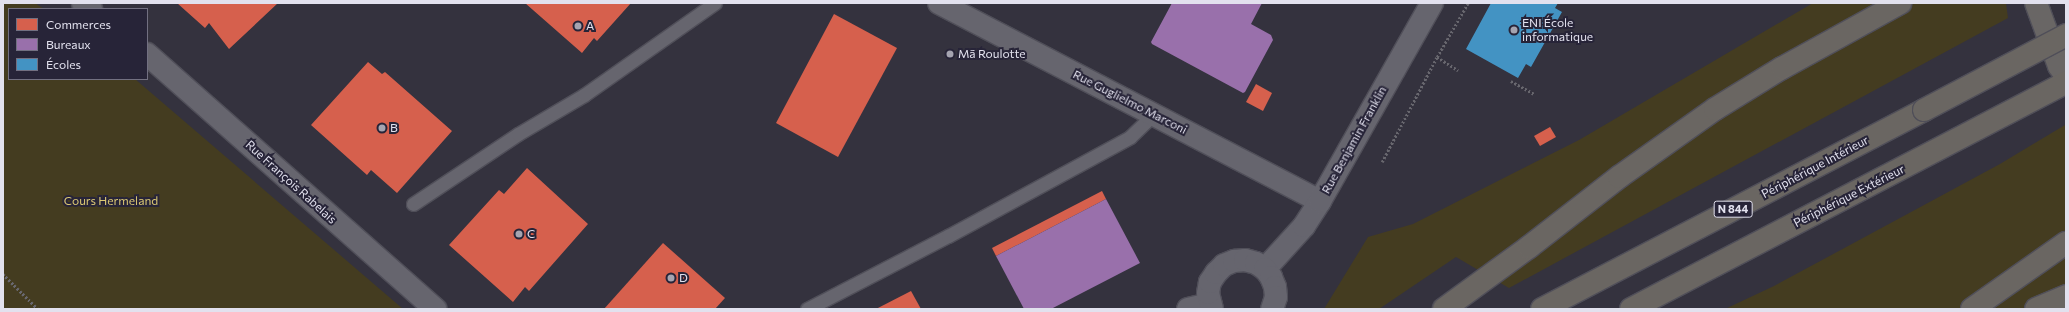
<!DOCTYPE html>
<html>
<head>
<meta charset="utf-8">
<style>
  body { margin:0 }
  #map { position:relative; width:2069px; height:312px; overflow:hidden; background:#34323e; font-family:Commissioner,sans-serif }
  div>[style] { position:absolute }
  .green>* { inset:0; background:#443c20 }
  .shops>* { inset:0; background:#d6604d }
  .offices>* { inset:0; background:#9970ab }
  .schools>* { inset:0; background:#4393c3 }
  .path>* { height:2.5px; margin-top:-1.25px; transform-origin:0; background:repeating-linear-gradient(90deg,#68676e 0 2px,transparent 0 4px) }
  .roads { filter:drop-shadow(1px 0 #504f59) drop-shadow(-1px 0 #504f59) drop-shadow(0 1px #504f59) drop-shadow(0 -1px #504f59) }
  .service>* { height:13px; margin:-6.5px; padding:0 6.5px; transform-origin:6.5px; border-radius:6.5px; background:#66656e }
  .minor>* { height:22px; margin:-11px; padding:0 11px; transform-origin:11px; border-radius:11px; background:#66656e }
  .tertiary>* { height:22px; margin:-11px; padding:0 11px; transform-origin:11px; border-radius:11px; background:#66656e }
  .primary>* { height:22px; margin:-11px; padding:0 11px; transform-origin:11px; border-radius:11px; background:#696665 }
  .trunk>* { height:22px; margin:-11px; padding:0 11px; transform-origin:11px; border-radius:11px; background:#6a6662 }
  .bridges { filter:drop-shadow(1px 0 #504f59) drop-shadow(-1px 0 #504f59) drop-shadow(0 1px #504f59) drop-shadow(0 -1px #504f59) }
  .trunk-bridge>* { height:22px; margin:-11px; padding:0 11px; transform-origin:11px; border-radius:11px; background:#6a6662 }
  .dots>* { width:11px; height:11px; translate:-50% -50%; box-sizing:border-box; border:2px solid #272438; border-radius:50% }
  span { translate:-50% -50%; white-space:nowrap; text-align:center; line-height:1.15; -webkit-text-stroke:4px #272438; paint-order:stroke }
  .shield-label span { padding:1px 3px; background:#272438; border:1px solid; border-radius:3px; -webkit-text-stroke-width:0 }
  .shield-label { font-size:11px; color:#e2e1ee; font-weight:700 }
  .poi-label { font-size:12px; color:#e2e1ee }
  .left { translate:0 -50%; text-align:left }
  .street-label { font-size:12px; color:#e2e1ee }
  .park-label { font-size:12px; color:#dcc873 }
  .frame { position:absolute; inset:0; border:4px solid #e2e1ee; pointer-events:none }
  .legend { position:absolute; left:8px; top:8px; width:140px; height:72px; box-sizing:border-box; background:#272438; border:1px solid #727081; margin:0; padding:5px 7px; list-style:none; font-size:12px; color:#e2e1ee }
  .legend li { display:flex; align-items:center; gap:8px; height:20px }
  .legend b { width:20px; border:1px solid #727081 }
</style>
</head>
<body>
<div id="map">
  <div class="green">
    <i style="clip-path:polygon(3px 3px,35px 3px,44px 9px,9px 9px,9px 79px,135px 79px,403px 309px,3px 309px)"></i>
    <i style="clip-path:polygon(1813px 3px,2006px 3px,2008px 18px,1509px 288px,1456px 257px,1379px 309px,1324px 309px,1368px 237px,1413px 224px,1579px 140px)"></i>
    <i style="clip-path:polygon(2065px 125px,2066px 309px,1725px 309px,1774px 286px,2000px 164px)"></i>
  </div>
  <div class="shops">
    <i style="clip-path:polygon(177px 3px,278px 3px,229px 49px,209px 23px,205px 28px)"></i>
    <i style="clip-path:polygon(525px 3px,631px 3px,597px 41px,594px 38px,582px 53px)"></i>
    <i style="clip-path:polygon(834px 14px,897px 48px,838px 157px,776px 123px)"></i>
    <i style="clip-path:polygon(368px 62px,382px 74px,385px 72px,452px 131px,397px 193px,371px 170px,367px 175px,311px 125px)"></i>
    <i style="clip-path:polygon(1256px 84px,1272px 93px,1263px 111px,1246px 102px)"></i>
    <i style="clip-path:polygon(1550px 127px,1556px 137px,1540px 146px,1534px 136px)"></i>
    <i style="clip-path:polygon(527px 168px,588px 224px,529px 291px,525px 287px,513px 302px,449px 245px,499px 190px,504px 194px)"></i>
    <i style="clip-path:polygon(1102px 191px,1106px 199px,996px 256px,992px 248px)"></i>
    <i style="clip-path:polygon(663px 243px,725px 298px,715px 309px,604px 309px)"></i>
    <i style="clip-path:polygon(911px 291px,921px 309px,876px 309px)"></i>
  </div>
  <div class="offices">
    <i style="clip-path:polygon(1172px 3px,1262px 3px,1251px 24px,1271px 35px,1273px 40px,1245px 92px,1243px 93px,1152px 44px,1151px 42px)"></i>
    <i style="clip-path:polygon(1106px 199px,1140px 263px,1051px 309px,1024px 309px,996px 256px)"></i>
  </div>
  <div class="schools">
    <i style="clip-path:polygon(1491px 3px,1558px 3px,1555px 8px,1562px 12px,1531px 67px,1526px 64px,1518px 78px,1466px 49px)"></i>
  </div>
  <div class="path">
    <i style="left:1437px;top:57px;width:25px;rotate:32deg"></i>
    <i style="left:1511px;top:81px;width:26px;rotate:29deg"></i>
    <i style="left:1382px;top:162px;width:119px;rotate:-62.4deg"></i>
    <i style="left:1437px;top:57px;width:62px;rotate:-60.1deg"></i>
    <i style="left:3px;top:274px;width:49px;rotate:45deg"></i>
  </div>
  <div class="roads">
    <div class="service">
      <i style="left:413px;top:204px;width:126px;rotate:-33.7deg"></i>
      <i style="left:518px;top:134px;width:77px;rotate:-30.6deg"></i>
      <i style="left:584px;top:95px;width:160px;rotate:-35.1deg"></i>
      <i style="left:807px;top:309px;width:159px;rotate:-27.4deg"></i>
      <i style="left:948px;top:236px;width:207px;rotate:-28.5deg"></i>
      <i style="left:1130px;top:137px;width:33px;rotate:-44deg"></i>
    </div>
    <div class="minor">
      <i style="left:939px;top:3px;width:429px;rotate:27.5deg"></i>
    </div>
    <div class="tertiary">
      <i style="left:83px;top:3px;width:10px;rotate:37deg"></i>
      <i style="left:147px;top:54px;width:385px;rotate:41.5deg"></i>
      <i style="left:1265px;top:269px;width:58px;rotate:-47.8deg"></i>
      <i style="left:1304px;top:226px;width:30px;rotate:-57deg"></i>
      <i style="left:1320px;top:201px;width:227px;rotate:-60.5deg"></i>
      <i style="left:1188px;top:309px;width:23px;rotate:-13deg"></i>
      <i style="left:1212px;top:309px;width:16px;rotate:-104deg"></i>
      <i style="left:1208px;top:293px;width:11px;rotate:-80deg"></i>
      <i style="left:1210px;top:282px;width:11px;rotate:-56deg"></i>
      <i style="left:1216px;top:273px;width:11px;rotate:-45deg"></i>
      <i style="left:1224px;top:265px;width:11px;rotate:-22deg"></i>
      <i style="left:1234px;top:261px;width:11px;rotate:-5deg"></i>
      <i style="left:1245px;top:260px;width:11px;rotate:15deg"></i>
      <i style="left:1256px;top:263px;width:11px;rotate:34deg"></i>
      <i style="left:1265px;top:269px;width:10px;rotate:53deg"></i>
      <i style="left:1271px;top:277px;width:11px;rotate:68deg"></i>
      <i style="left:1275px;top:287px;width:10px;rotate:84deg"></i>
      <i style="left:1276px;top:297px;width:13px;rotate:108deg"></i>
    </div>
    <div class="primary">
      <i style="left:2036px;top:3px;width:67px;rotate:69.9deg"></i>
      <i style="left:2059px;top:66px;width:12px;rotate:55deg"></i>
    </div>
    <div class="trunk">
      <i style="left:1444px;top:309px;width:105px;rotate:-36.1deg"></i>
      <i style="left:1529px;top:247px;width:114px;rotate:-37.9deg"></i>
      <i style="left:1619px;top:177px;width:118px;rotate:-35.3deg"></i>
      <i style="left:1715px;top:109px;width:79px;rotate:-31.5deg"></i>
      <i style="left:1782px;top:68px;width:135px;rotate:-28.8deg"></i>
      <i style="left:1542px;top:309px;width:431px;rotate:-27.5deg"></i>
      <i style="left:1631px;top:309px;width:490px;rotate:-27.5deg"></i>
      <i style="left:1972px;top:309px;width:115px;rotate:-35.1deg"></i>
      <i style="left:2036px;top:309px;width:33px;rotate:-23deg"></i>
    </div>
  </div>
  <div class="bridges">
    <div class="trunk-bridge">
      <i style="left:1924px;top:110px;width:161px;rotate:-27.8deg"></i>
    </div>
  </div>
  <div class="dots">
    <i style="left:578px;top:26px;background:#a5a4b0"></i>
    <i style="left:1514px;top:30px;background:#a5a4b0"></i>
    <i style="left:950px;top:54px;background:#a5a4b0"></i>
    <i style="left:382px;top:128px;background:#a5a4b0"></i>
    <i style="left:519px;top:234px;background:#a5a4b0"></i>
    <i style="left:671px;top:278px;background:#a5a4b0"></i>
  </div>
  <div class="shield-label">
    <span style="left:1733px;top:209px">N 844</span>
  </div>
  <div class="poi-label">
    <span class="left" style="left:1522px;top:30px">ENI École<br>informatique</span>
    <span class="left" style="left:586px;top:26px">A</span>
    <span class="left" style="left:958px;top:54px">Mã Roulotte</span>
    <span class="left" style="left:390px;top:128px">B</span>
    <span class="left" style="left:527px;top:234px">C</span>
    <span class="left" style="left:679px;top:278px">D</span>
  </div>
  <div class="street-label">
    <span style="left:1130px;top:102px;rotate:27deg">Rue Guglielmo Marconi</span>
    <span style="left:1354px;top:140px;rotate:-61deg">Rue Benjamin Franklin</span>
    <span style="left:1815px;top:167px;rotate:-28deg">Périphérique Intérieur</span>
    <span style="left:291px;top:182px;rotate:42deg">Rue François Rabelais</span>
    <span style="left:1849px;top:196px;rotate:-27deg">Périphérique Extérieur</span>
  </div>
  <div class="park-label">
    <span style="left:111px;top:201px">Cours Hermeland</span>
  </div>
  <div class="frame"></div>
  <ul class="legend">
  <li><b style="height:11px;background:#d6604d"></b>Commerces</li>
  <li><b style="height:11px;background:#9970ab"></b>Bureaux</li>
  <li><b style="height:11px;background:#4393c3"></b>Écoles</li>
  </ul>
</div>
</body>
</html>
